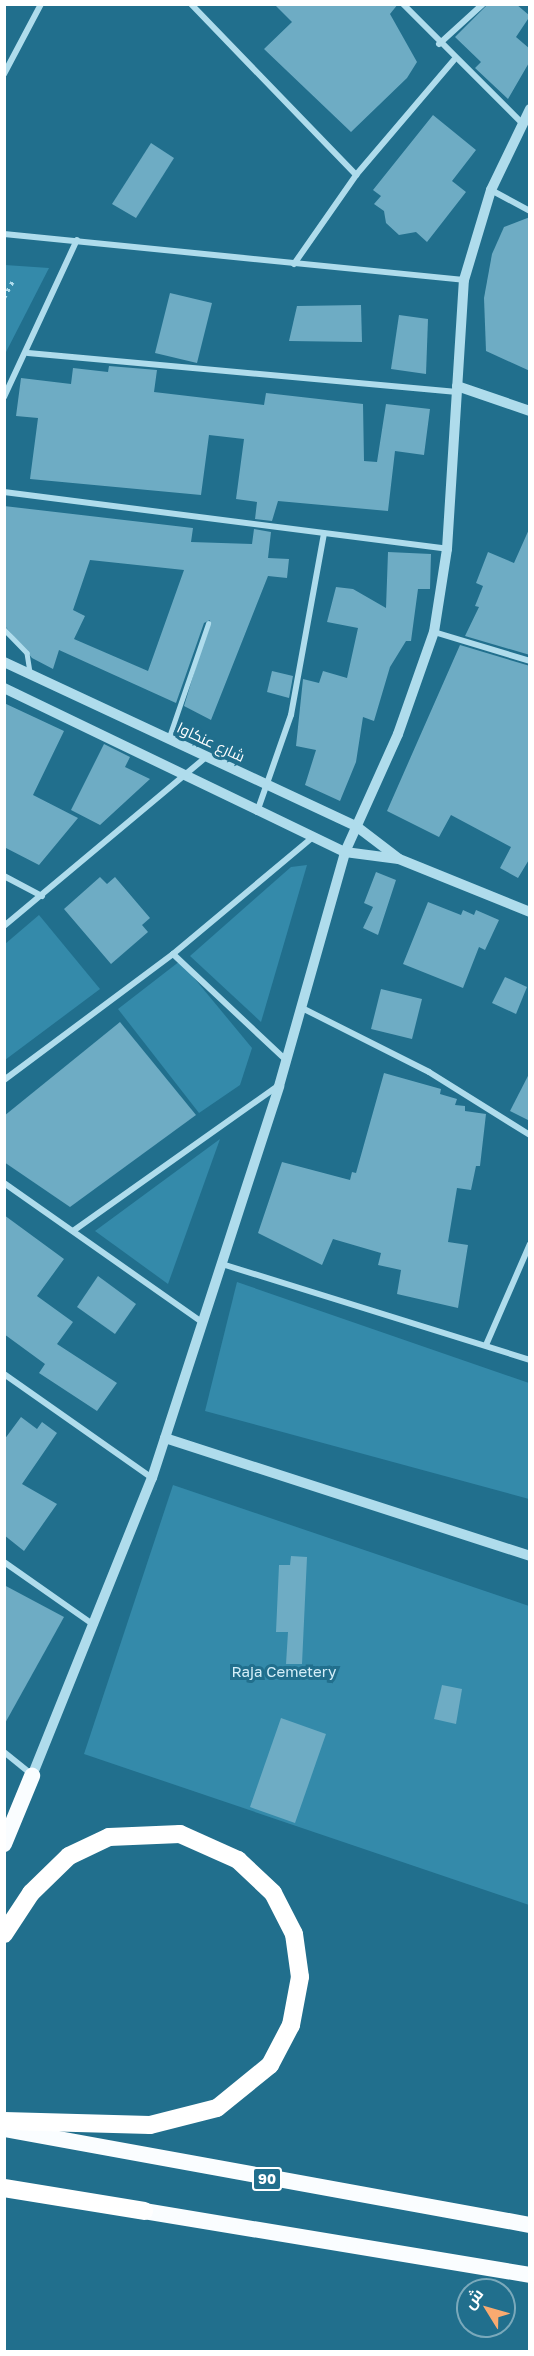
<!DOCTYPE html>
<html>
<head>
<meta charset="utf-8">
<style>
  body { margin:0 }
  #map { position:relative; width:534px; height:2356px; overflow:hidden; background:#216f8d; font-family:"Golos Text",Cairo,sans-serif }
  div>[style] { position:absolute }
  .green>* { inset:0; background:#348aaa }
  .building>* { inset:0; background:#6eacc4 }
  .path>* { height:4px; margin-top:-2px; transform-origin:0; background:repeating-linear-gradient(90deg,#afdcec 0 3px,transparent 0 7.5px) }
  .service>* { height:4.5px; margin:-2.25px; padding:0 2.25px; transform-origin:2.25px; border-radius:2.25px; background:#afdcec }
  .minor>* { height:6px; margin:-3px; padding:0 3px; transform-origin:3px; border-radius:3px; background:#afdcec }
  .tertiary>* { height:10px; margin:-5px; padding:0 5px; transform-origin:5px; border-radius:5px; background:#afdcec }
  .trunk>* { height:16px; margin:-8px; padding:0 8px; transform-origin:8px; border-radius:8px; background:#fafdff }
  .motorway>* { height:18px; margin:-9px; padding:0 9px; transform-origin:9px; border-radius:9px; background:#fff }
  span { translate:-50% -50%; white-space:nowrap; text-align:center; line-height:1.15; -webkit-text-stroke:6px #216f8d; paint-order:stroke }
  .shield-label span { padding:2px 4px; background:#216f8d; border:2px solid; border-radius:4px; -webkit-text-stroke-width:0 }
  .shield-label { font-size:14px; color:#fff; font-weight:700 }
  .street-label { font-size:15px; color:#fff }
  .park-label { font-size:15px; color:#d4eff9 }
  .frame { position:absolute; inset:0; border:6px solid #fff; pointer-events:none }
  .north { position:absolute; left:456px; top:2278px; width:60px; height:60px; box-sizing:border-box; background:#216f8d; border:2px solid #7aa9bb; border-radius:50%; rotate:307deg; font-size:16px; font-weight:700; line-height:24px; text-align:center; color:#fff }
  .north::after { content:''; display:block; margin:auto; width:21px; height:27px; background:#f9aa70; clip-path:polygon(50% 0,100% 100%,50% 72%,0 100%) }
</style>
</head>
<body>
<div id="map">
  <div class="green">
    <i style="clip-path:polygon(5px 265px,49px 268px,5px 354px,4px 265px)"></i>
    <i style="clip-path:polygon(307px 865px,261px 1022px,190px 956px,291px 867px)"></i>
    <i style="clip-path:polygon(39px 915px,100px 989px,5px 1060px,5px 944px)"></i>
    <i style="clip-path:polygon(180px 961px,252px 1048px,240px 1085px,199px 1113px,118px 1009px)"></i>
    <i style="clip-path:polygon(220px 1139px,168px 1284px,95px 1231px)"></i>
    <i style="clip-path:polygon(237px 1282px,529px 1383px,529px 1499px,205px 1411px)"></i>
    <i style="clip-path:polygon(173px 1485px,529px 1606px,529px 1905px,84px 1754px)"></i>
  </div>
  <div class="building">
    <i style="clip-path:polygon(274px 4px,398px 4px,390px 14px,417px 62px,407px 78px,351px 132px,264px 49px,292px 22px)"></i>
    <i style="clip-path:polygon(488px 4px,516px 4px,530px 16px,516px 37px,530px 49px,530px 61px,508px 99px,475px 68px,481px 62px,455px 37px)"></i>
    <i style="clip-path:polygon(433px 115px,476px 150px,452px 181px,466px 192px,427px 242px,416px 232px,399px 235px,386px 223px,384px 211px,374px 204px,381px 196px,373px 190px)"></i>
    <i style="clip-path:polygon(151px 143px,174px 158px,136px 218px,112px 204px)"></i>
    <i style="clip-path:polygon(530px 217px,530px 371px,486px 351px,484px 298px,492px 254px,504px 227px)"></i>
    <i style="clip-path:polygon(170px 293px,212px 303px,197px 363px,155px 353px)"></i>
    <i style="clip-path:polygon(361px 305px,362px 342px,289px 341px,297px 306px)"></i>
    <i style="clip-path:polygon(399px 315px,428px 319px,426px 374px,391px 369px)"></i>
    <i style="clip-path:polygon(109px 366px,157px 370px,154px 392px,264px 405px,266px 393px,363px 404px,364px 461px,377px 462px,386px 404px,430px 409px,424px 455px,395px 451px,388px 511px,278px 501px,272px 521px,255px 519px,257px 502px,236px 499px,244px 439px,209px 435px,201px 495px,30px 479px,38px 418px,16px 416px,21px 378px,71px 384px,73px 368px,108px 372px)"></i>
    <i style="clip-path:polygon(evenodd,4px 506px,193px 528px,191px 542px,252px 544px,254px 529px,271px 532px,268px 558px,289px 559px,287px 578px,268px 576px,211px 720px,184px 706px,210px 620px,204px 623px,176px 703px,59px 650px,53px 669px,32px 658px,4px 625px,4px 506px,90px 560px,184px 570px,148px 671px,74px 639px,85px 616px,73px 610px,90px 560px)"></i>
    <i style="clip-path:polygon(530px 527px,530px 655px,465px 636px,479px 607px,475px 606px,483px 586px,476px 583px,488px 552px,514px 563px)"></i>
    <i style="clip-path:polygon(388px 552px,431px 554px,430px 589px,418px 589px,411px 641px,406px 641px,390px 667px,374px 721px,363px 717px,356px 762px,340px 801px,305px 785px,316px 750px,296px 746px,303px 679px,319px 683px,323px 671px,347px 678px,358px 628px,327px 622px,336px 587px,353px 589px,386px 608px)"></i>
    <i style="clip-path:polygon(460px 645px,530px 666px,530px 858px,518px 878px,500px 868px,511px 847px,451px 815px,439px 837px,387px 811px)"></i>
    <i style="clip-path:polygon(272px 671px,293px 676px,289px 698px,267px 692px)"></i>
    <i style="clip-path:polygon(4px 703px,64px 731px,33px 795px,78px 818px,39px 865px,4px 847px)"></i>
    <i style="clip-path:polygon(104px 744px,130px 757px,125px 767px,150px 779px,100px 825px,71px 810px)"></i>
    <i style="clip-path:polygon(376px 872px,396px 880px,378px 935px,363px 928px,373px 907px,364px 903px)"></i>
    <i style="clip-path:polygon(100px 877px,107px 884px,115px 877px,150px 918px,142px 925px,148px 932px,111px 964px,64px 909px)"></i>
    <i style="clip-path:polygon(428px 902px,461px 915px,463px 910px,474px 915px,476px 910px,499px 920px,485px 950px,479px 947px,463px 988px,403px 964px)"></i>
    <i style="clip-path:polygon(505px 977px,527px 987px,516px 1014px,492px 1003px)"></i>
    <i style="clip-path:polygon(381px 989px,422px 999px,412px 1039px,371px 1029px)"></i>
    <i style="clip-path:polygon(120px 1022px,196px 1115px,70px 1207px,4px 1162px,4px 1116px)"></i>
    <i style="clip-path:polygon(530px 1072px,530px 1121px,510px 1111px)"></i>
    <i style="clip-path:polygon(384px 1073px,441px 1089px,440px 1094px,457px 1099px,455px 1105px,465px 1106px,465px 1111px,486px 1114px,480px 1166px,476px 1166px,471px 1190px,457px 1188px,448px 1242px,468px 1245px,458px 1308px,397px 1294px,401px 1270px,378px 1265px,381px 1253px,333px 1239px,322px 1265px,258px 1233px,282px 1162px,350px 1180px,352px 1172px,356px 1173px)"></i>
    <i style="clip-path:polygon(4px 1215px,64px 1259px,37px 1296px,73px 1322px,57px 1344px,117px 1383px,97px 1411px,39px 1373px,45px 1364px,4px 1334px)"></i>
    <i style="clip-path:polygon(98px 1276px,136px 1304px,115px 1334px,77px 1307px)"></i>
    <i style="clip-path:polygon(21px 1417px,37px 1429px,42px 1422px,57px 1433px,22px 1484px,57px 1504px,24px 1551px,4px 1535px,4px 1440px)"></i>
    <i style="clip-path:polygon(291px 1556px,307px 1557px,302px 1664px,286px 1664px,288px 1632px,276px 1632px,279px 1565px,290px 1565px)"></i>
    <i style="clip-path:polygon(4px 1585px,64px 1617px,4px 1725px)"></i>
    <i style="clip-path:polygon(442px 1685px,462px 1689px,456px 1724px,434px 1719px)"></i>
    <i style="clip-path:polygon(281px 1718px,326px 1734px,295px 1823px,250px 1807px)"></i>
  </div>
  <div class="path">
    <i style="left:4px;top:298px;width:21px;rotate:-62deg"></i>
  </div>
  <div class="service">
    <i style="left:4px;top:629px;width:33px;rotate:46deg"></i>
    <i style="left:27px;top:653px;width:20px;rotate:81deg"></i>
    <i style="left:169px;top:737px;width:120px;rotate:-71deg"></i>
  </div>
  <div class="minor">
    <i style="left:191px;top:4px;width:238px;rotate:46deg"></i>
    <i style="left:356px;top:175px;width:151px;rotate:-49.6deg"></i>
    <i style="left:403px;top:4px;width:168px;rotate:45deg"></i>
    <i style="left:439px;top:44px;width:59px;rotate:-42.3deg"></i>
    <i style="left:4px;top:74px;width:79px;rotate:-62.1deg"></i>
    <i style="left:491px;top:190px;width:44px;rotate:28.3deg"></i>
    <i style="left:4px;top:234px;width:462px;rotate:5.7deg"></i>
    <i style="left:294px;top:264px;width:108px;rotate:-55.1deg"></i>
    <i style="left:28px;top:353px;width:431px;rotate:5.2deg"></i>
    <i style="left:4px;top:397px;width:173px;rotate:-65.1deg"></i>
    <i style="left:4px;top:492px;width:447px;rotate:7.3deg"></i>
    <i style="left:434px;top:632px;width:100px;rotate:16.8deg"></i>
    <i style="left:257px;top:812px;width:103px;rotate:-70.7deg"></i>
    <i style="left:291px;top:715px;width:184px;rotate:-79.7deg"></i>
    <i style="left:4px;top:876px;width:43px;rotate:27.8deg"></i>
    <i style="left:4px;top:926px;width:263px;rotate:-39.9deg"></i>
    <i style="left:173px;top:954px;width:154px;rotate:43.2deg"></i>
    <i style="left:300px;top:1007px;width:144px;rotate:26.7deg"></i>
    <i style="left:429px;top:1072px;width:119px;rotate:32deg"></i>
    <i style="left:4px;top:1080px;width:211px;rotate:-36.7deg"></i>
    <i style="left:173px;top:954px;width:182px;rotate:-39.9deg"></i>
    <i style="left:4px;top:1183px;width:242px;rotate:35.1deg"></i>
    <i style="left:73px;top:1231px;width:251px;rotate:-35.3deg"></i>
    <i style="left:222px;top:1264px;width:323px;rotate:17.3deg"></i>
    <i style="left:486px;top:1345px;width:110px;rotate:-66.5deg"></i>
    <i style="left:4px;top:1374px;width:181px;rotate:35.1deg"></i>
    <i style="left:4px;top:1562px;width:110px;rotate:35deg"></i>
    <i style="left:4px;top:1752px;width:36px;rotate:39deg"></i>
  </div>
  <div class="tertiary">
    <i style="left:457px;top:386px;width:77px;rotate:18.9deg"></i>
    <i style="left:4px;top:662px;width:388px;rotate:25deg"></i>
    <i style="left:356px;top:826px;width:53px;rotate:37.3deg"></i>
    <i style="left:4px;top:688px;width:378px;rotate:25.7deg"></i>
    <i style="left:345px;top:852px;width:54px;rotate:7.4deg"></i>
    <i style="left:399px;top:859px;width:141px;rotate:22deg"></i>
    <i style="left:165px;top:1438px;width:384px;rotate:17.9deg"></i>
    <i style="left:32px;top:1776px;width:321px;rotate:-68.1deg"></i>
    <i style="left:152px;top:1478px;width:412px;rotate:-72deg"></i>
    <i style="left:279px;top:1086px;width:243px;rotate:-74.2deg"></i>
    <i style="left:345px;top:852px;width:129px;rotate:-65.8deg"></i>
    <i style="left:398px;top:734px;width:108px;rotate:-70.6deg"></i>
    <i style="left:434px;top:632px;width:84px;rotate:-81.1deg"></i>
    <i style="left:447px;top:549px;width:270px;rotate:-86.4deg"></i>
    <i style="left:464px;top:280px;width:94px;rotate:-73.3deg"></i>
    <i style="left:491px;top:190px;width:90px;rotate:-64.3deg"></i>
  </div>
  <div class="trunk">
    <i style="left:4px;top:1844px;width:74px;rotate:-67.6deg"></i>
    <i style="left:4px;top:2129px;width:535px;rotate:10.34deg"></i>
    <i style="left:132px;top:2209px;width:403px;rotate:9.4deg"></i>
  </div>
  <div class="motorway">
    <i style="left:4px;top:1934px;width:49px;rotate:-56.6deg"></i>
    <i style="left:31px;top:1893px;width:53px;rotate:-44.2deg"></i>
    <i style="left:69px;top:1856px;width:44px;rotate:-25.4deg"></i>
    <i style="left:109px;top:1837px;width:71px;rotate:-2.4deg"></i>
    <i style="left:180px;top:1834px;width:64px;rotate:24.1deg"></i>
    <i style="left:238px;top:1860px;width:48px;rotate:43.3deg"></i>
    <i style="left:273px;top:1893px;width:46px;rotate:62.9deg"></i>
    <i style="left:294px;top:1934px;width:43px;rotate:82.1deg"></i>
    <i style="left:300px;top:1977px;width:49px;rotate:100.6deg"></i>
    <i style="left:291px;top:2025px;width:45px;rotate:117.7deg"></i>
    <i style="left:270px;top:2065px;width:68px;rotate:140.9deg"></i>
    <i style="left:217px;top:2108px;width:69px;rotate:165.8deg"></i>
    <i style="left:150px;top:2125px;width:146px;rotate:-178.4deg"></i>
    <i style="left:4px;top:2188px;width:142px;rotate:9.3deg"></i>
  </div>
  <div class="shield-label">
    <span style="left:267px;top:2179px">90</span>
  </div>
  <div class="street-label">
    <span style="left:211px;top:742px;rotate:25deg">شارع عنكاوا</span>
  </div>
  <div class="park-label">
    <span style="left:284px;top:1672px">Raja Cemetery</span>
  </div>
  <div class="frame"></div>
  <div class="north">ش</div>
</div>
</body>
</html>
